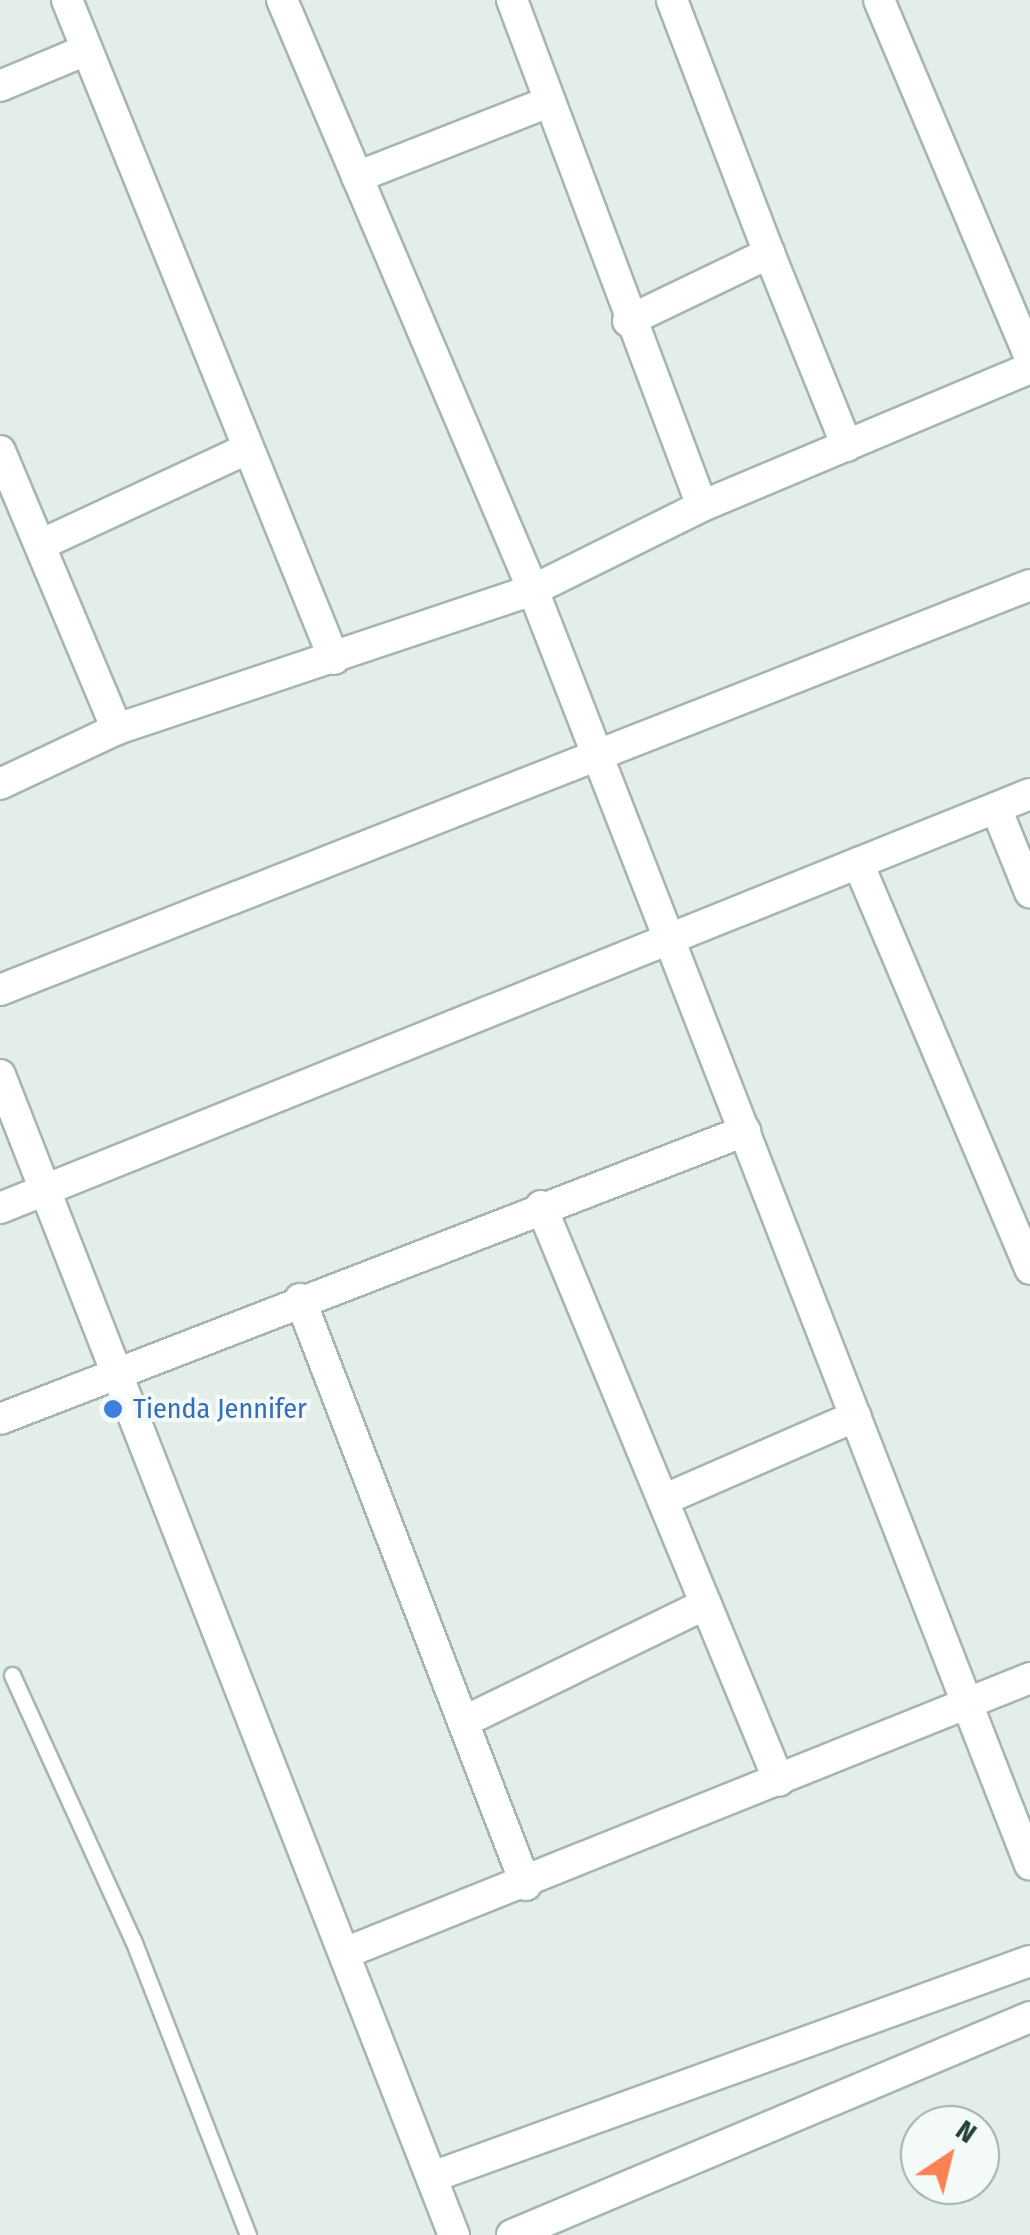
<!DOCTYPE html>
<html>
<head>
<meta charset="utf-8">
<style>
  body { margin:0 }
  #map { position:relative; width:1030px; height:2235px; overflow:hidden; background:#e3eee9; font-family:"Fira Sans Condensed",sans-serif }
  div>[style] { position:absolute }
  .roads { filter:drop-shadow(2px 0 #a5b6b1) drop-shadow(-2px 0 #a5b6b1) drop-shadow(0 2px #a5b6b1) drop-shadow(0 -2px #a5b6b1) }
  .lane>* { height:15px; margin:-7.5px; padding:0 7.5px; transform-origin:7.5px; border-radius:7.5px; background:#fff }
  .street>* { height:30px; margin:-15px; padding:0 15px; transform-origin:15px; border-radius:15px; background:#fff }
  .dots>* { width:28px; height:28px; translate:-50% -50%; box-sizing:border-box; border:5px solid #f4faf7; border-radius:50% }
  span { translate:-50% -50%; white-space:nowrap; text-align:center; line-height:1.15; -webkit-text-stroke:8px #f4faf7; paint-order:stroke }
  .shop-label { font-size:28px; color:#366cbe }
  .left { translate:0 -50%; text-align:left }
  .north { position:absolute; left:900px; top:2105px; width:100px; height:100px; box-sizing:border-box; background:#f4faf7; border:2px solid #a0b0ab; border-radius:50%; rotate:35deg; font-size:28px; font-weight:700; line-height:40px; text-align:center; color:#214039 }
  .north::after { content:''; display:block; margin:auto; width:35px; height:45px; background:#fb8053; clip-path:polygon(50% 0,100% 100%,50% 72%,0 100%) }
</style>
</head>
<body>
<div id="map">
  <div class="roads">
    <div class="lane">
      <i style="left:12px;top:1675px;width:291px;rotate:65.5deg"></i>
      <i style="left:133px;top:1940px;width:317px;rotate:68.7deg"></i>
    </div>
    <div class="street">
      <i style="left:67px;top:0;width:711px;rotate:67.94deg"></i>
      <i style="left:282px;top:0;width:641px;rotate:66.95deg"></i>
      <i style="left:533px;top:590px;width:1368px;rotate:68.7deg"></i>
      <i style="left:512px;top:0;width:540px;rotate:69.42deg"></i>
      <i style="left:879px;top:0;width:389px;rotate:67.1deg"></i>
      <i style="left:0;top:86px;width:93px;rotate:-22.7deg"></i>
      <i style="left:357px;top:177px;width:205px;rotate:-21.4deg"></i>
      <i style="left:769px;top:253px;width:208px;rotate:68deg"></i>
      <i style="left:628px;top:321px;width:157px;rotate:-25.7deg"></i>
      <i style="left:769px;top:253px;width:271px;rotate:-111deg"></i>
      <i style="left:0;top:451px;width:302px;rotate:67.2deg"></i>
      <i style="left:40px;top:545px;width:228px;rotate:-24.9deg"></i>
      <i style="left:0;top:784px;width:129px;rotate:-25.2deg"></i>
      <i style="left:117px;top:729px;width:439px;rotate:-18.5deg"></i>
      <i style="left:533px;top:590px;width:189px;rotate:-26.4deg"></i>
      <i style="left:702px;top:506px;width:356px;rotate:-22.8deg"></i>
      <i style="left:996px;top:808px;width:91px;rotate:68deg"></i>
      <i style="left:858px;top:863px;width:441px;rotate:67deg"></i>
      <i style="left:0;top:990px;width:1107px;rotate:-21.46deg"></i>
      <i style="left:0;top:1075px;width:1246px;rotate:68.63deg"></i>
      <i style="left:541px;top:1206px;width:622px;rotate:67.51deg"></i>
      <i style="left:0;top:1208px;width:1110px;rotate:-21.9deg"></i>
      <i style="left:300px;top:1299px;width:628px;rotate:68.91deg"></i>
      <i style="left:0;top:1419px;width:799px;rotate:-21.14deg"></i>
      <i style="left:663px;top:1500px;width:210px;rotate:-23.5deg"></i>
      <i style="left:463px;top:1722px;width:270px;rotate:-25.9deg"></i>
      <i style="left:345px;top:1953px;width:738px;rotate:-21.87deg"></i>
      <i style="left:432px;top:2177px;width:636px;rotate:-19.86deg"></i>
      <i style="left:512px;top:2235px;width:562px;rotate:-22.82deg"></i>
    </div>
  </div>
  <div class="dots">
    <i style="left:113px;top:1409px;background:#3f7fe0"></i>
  </div>
  <div class="shop-label">
    <span class="left" style="left:133px;top:1409px">Tienda Jennifer</span>
  </div>
  <div class="north">N</div>
</div>
</body>
</html>
